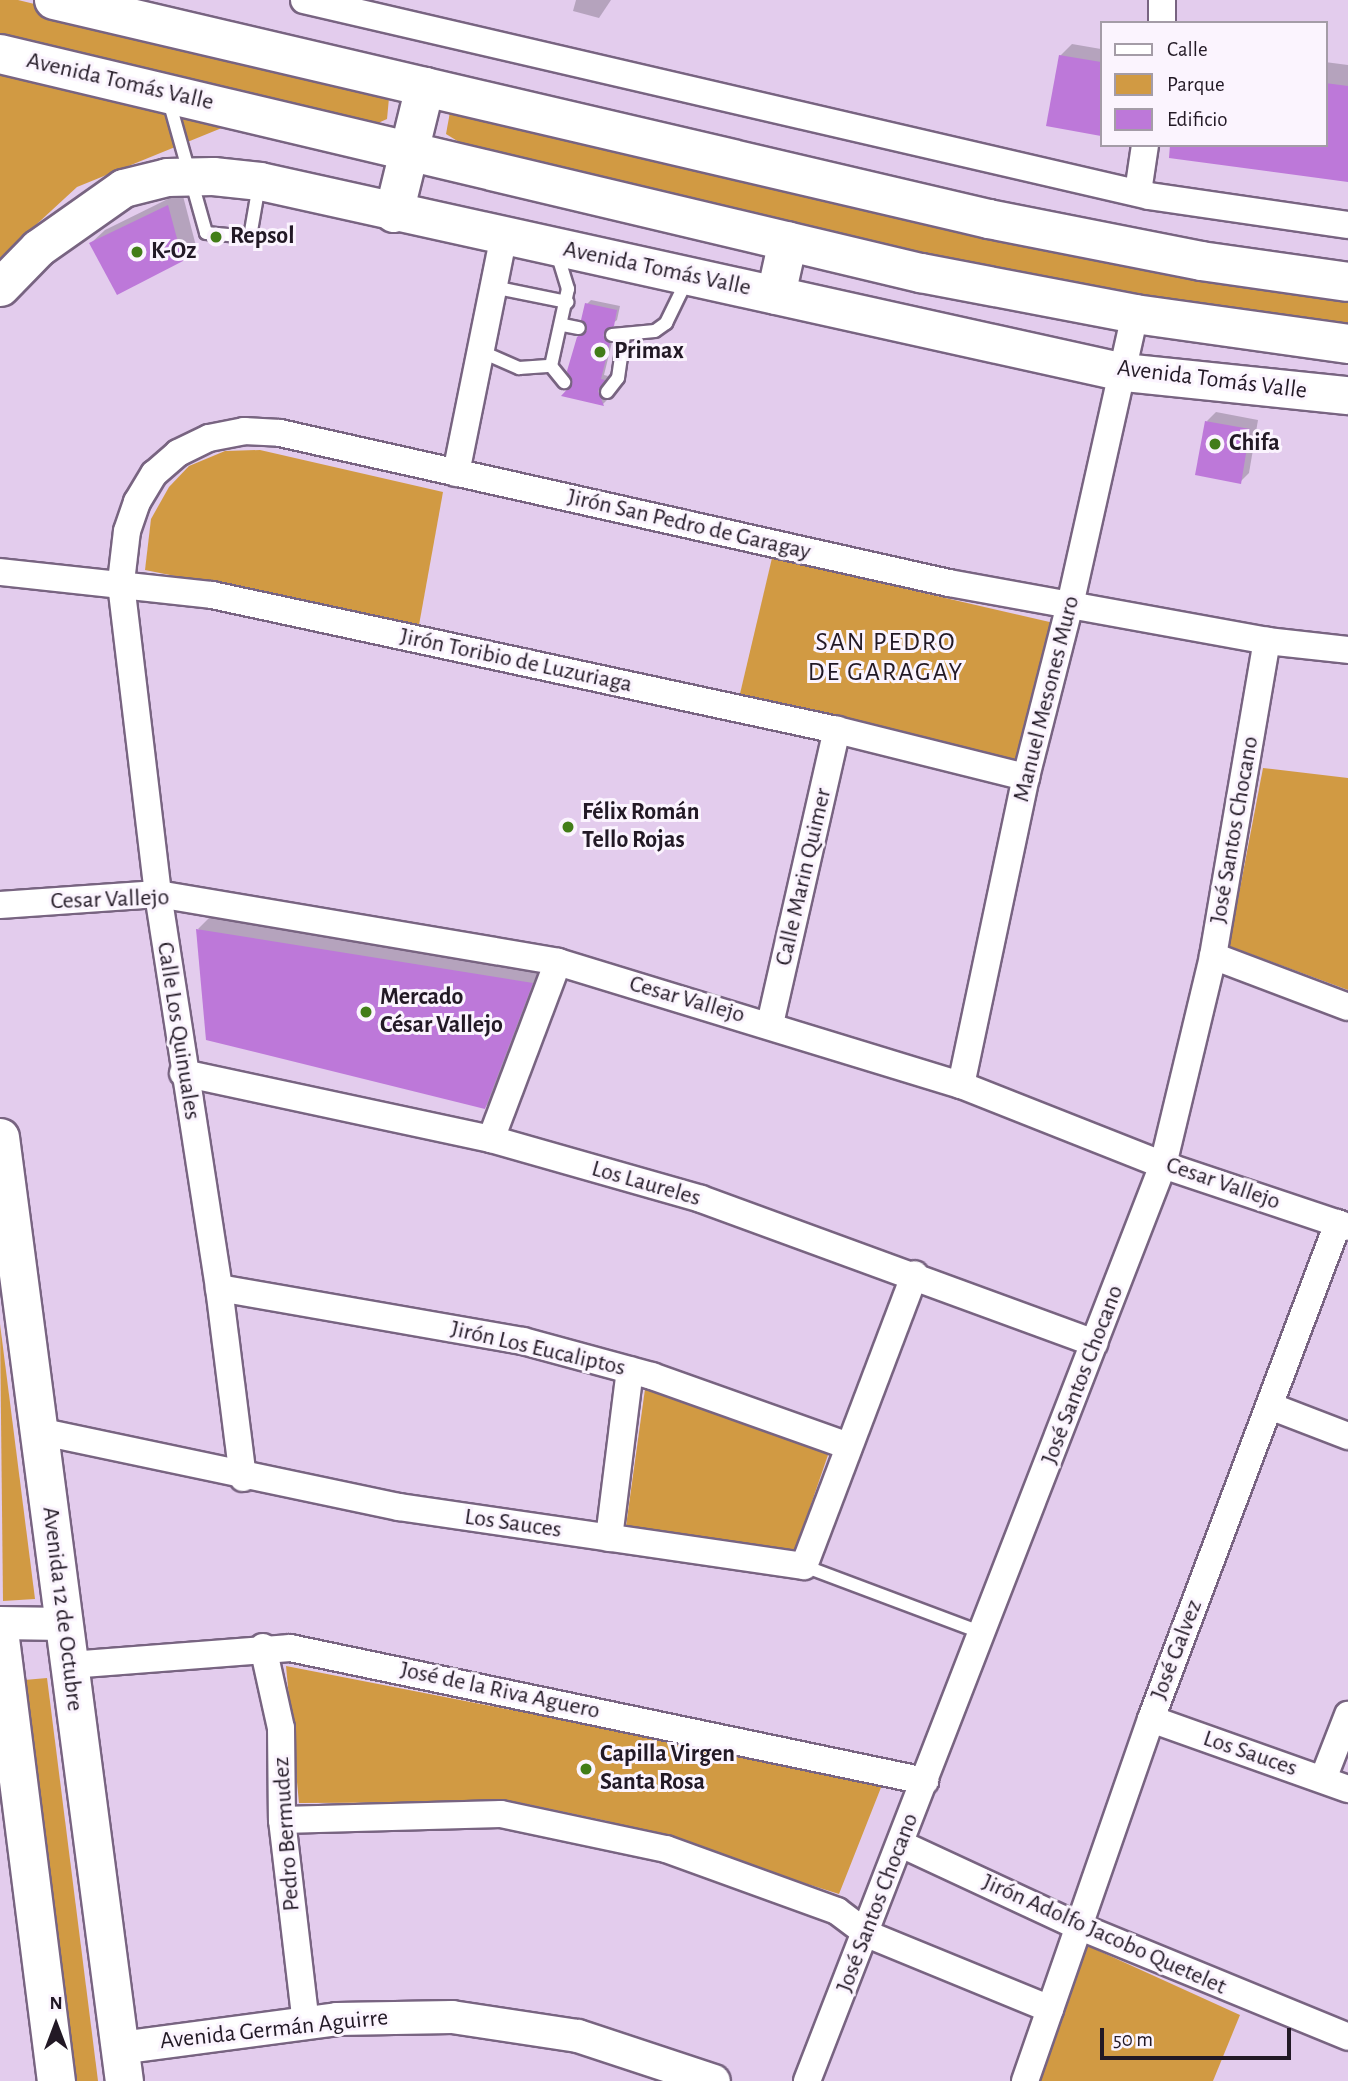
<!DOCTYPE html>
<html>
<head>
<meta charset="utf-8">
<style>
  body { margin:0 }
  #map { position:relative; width:1348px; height:2081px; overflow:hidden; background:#e3cced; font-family:"Alegreya Sans",sans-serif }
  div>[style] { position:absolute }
  .green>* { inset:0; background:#d19a43 }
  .shadow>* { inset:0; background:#0003 }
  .building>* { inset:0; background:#bd78d9 }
  .roads { filter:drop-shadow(2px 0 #786481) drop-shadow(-2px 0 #786481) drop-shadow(0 2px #786481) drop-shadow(0 -2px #786481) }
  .service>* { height:12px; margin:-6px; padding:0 6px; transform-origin:6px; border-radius:6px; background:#fff }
  .minor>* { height:26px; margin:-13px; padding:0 13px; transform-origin:13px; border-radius:13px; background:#fff }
  .tertiary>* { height:32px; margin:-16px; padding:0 16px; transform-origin:16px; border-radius:16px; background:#fff }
  .secondary>* { height:37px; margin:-18.5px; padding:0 18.5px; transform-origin:18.5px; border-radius:18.5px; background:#fff }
  .primary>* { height:38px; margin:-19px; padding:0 19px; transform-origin:19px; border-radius:19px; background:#fff }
  .dots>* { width:19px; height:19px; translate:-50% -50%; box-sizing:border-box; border:4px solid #fbf4fe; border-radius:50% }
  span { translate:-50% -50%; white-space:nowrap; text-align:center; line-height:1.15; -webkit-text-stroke:6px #fbf4fe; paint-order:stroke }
  .street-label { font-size:24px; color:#221925 }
  .poi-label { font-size:24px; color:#221925; font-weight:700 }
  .left { translate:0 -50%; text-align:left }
  .neighbourhood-label { font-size:26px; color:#221925; letter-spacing:2px }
  .legend { position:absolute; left:1100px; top:21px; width:228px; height:126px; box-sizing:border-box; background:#fbf4fe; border:2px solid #a49ca7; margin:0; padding:9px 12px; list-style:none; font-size:21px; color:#221925 }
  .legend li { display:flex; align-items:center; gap:14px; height:35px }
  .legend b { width:35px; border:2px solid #a49ca7 }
  .north { position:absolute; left:21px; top:1990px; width:70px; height:70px; -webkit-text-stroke:5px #fbf4fe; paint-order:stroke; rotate:0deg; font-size:19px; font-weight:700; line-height:28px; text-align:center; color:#221925 }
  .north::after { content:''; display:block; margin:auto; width:24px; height:32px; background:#221925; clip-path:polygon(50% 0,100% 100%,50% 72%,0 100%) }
  .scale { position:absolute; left:1100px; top:2028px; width:191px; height:32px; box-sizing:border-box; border:4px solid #221925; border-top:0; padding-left:9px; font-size:21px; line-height:24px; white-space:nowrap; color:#221925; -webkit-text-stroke:5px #fbf4fe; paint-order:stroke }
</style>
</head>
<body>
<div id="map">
  <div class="green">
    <i style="clip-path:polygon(0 0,18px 0,377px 87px,389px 98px,387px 119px,378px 123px,0 33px)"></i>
    <i style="clip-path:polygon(0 74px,234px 123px,77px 187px,0 258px)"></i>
    <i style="clip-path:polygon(450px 112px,1348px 291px,1348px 330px,1040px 283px,459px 142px,446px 134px)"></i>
    <i style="clip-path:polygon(260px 450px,443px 492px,419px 625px,145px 570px,151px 519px,169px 487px,189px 466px,225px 451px)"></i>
    <i style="clip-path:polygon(772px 558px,1054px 623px,1020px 763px,739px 698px)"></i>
    <i style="clip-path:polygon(1263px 768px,1348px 778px,1348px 990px,1229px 946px)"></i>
    <i style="clip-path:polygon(0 1324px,35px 1599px,3px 1601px)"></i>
    <i style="clip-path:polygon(645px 1389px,829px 1452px,795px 1551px,626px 1526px)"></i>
    <i style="clip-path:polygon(286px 1666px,588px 1725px,882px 1785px,839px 1894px,607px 1821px,517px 1802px,299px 1803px)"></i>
    <i style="clip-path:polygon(47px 1678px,98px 2081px,58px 2081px,13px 1681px)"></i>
    <i style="clip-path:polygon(1086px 1945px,1240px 2015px,1213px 2081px,1039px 2081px)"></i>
  </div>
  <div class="shadow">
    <i style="clip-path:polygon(576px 0,611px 0,599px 18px,573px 11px)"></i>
    <i style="clip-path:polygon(1072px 44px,1101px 49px,1101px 135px,1048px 125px,1060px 56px)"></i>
    <i style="clip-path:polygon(1325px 62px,1348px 65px,1348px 180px,1325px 145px)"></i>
    <i style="clip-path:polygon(182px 192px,196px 246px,182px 260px,91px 243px,105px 230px)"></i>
    <i style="clip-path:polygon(591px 300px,620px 306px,617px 320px,607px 328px,613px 338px,604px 375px,608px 376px,601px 386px,607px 400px,603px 404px,564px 395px,574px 385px,596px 327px,587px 304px)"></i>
    <i style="clip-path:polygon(1216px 412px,1258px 420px,1249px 473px,1240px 482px,1207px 421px)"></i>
    <i style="clip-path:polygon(216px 911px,551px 964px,503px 1089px,485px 1107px,198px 929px)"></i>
  </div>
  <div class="building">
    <i style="clip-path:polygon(1059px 55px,1101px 62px,1101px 136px,1046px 126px)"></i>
    <i style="clip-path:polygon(1325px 83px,1348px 86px,1348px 182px,1169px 158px,1170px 145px,1325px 145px)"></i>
    <i style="clip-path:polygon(168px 205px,183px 261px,117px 295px,89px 243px)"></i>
    <i style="clip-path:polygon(585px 303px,617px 310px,614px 326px,603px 335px,610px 343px,601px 379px,605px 380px,598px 391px,604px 406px,561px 396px,572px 384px,567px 371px,577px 337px,587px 330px,581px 320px)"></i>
    <i style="clip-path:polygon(1205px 421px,1250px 429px,1241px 484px,1195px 475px)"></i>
    <i style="clip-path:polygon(196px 929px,533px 983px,485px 1109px,206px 1040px)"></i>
  </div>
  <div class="roads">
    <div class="service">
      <i style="left:169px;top:101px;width:137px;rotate:74.3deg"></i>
      <i style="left:206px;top:233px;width:44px;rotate:5.2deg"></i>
      <i style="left:250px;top:237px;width:53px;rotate:-80.2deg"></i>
      <i style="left:493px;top:287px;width:76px;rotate:11.5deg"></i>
      <i style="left:563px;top:325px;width:16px;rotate:11deg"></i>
      <i style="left:612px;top:335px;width:43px;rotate:-5.3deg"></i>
      <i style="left:655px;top:331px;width:14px;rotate:-36deg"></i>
      <i style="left:666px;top:323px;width:48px;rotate:-64deg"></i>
      <i style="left:480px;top:351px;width:43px;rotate:23.6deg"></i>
      <i style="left:519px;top:368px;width:32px;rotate:-4deg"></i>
      <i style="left:551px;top:366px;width:79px;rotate:-77.6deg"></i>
      <i style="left:568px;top:289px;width:38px;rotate:-107deg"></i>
      <i style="left:551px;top:366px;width:21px;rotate:51deg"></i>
      <i style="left:607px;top:392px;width:18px;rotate:-52deg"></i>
      <i style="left:618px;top:378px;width:42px;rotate:-81.9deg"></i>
      <i style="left:804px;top:1566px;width:190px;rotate:20.6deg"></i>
    </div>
    <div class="minor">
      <i style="left:304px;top:0;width:867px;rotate:13.06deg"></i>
      <i style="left:1149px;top:196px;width:201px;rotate:8.3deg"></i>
      <i style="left:1162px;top:23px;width:23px;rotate:-90deg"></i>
      <i style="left:1138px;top:192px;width:48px;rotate:-81.5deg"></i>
      <i style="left:456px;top:473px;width:243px;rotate:-78.6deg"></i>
      <i style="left:0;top:572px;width:213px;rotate:6.2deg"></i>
      <i style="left:212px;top:595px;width:639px;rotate:12.19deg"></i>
      <i style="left:837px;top:730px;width:195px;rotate:14deg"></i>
      <i style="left:0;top:905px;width:158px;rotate:-4deg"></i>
      <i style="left:158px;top:894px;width:406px;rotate:9.6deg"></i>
      <i style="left:558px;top:962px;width:421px;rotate:17deg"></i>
      <i style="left:961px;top:1085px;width:217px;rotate:21.6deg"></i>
      <i style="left:1163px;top:1165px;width:195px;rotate:18.5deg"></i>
      <i style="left:1213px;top:956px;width:144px;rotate:20.7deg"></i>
      <i style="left:770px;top:1024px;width:302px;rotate:-77.2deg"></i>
      <i style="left:183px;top:1073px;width:315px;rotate:12.1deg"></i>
      <i style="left:491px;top:1139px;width:218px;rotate:15.9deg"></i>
      <i style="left:701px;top:1199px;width:419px;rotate:20.1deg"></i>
      <i style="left:961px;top:1085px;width:315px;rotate:-78.1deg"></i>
      <i style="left:1026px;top:777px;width:178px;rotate:-75.7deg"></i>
      <i style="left:1070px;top:605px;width:298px;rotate:-77.4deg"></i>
      <i style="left:491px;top:1139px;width:189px;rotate:-69.3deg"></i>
      <i style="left:219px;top:1288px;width:309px;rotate:9.9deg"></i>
      <i style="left:523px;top:1341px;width:134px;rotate:15.2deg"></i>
      <i style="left:652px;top:1376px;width:209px;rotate:19.6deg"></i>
      <i style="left:1270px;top:1406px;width:84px;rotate:21deg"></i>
      <i style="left:38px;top:1431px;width:369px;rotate:11.9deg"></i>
      <i style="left:399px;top:1507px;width:409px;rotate:8.3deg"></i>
      <i style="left:804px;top:1566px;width:312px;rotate:-69.2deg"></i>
      <i style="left:243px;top:1478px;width:192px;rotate:-97.2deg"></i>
      <i style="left:219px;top:1288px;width:399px;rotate:-98.8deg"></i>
      <i style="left:158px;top:894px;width:314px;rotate:-96.8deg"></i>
      <i style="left:121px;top:582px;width:51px;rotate:-83.3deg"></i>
      <i style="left:127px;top:531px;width:31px;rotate:-71deg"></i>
      <i style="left:137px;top:502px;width:33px;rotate:-59deg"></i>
      <i style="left:154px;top:474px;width:32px;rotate:-41deg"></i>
      <i style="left:178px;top:453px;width:34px;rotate:-26deg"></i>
      <i style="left:209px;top:438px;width:36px;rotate:-11deg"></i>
      <i style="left:244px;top:431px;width:36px;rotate:3deg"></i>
      <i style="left:280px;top:433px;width:686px;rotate:12.64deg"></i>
      <i style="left:949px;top:583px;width:323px;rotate:10.3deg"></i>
      <i style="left:1267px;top:641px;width:81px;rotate:6.3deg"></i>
      <i style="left:609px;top:1538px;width:169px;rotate:-82.9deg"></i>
      <i style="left:263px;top:1647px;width:83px;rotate:77.5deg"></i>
      <i style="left:281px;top:1728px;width:92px;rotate:89.4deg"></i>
      <i style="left:282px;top:1820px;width:204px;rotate:83.3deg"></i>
      <i style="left:70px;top:1665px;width:221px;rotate:-4.4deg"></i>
      <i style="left:290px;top:1648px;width:649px;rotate:11.83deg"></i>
      <i style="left:1151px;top:1719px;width:209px;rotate:19.6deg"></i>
      <i style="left:1323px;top:1779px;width:69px;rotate:-68.7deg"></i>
      <i style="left:282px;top:1820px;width:219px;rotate:-1.6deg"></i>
      <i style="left:501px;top:1814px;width:169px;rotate:12deg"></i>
      <i style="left:666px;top:1849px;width:182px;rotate:19.9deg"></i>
      <i style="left:837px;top:1911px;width:38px;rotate:37deg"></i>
      <i style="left:867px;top:1934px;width:198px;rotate:22.3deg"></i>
      <i style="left:901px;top:1844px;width:195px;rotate:24.9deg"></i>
      <i style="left:1078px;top:1926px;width:292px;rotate:22.3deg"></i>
      <i style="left:807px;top:2081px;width:983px;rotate:-68.76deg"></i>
      <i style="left:1163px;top:1165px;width:215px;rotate:-76.5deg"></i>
      <i style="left:1213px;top:956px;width:320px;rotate:-80.3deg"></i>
      <i style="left:1025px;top:2081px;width:383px;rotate:-70.8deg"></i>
      <i style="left:1151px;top:1719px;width:530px;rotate:-69.34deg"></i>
    </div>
    <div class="tertiary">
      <i style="left:0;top:1623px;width:64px;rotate:0.9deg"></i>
      <i style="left:120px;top:2048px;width:219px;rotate:-7.6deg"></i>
      <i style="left:337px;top:2019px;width:115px;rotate:-1deg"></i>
      <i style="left:452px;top:2017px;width:127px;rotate:8.6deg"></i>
      <i style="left:578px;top:2036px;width:143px;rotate:18.3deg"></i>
    </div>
    <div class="secondary">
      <i style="left:0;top:287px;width:54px;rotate:-45.7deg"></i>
      <i style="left:38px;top:248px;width:104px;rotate:-35.2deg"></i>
      <i style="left:123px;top:188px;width:45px;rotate:-14deg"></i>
      <i style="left:167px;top:177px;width:46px;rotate:-1.2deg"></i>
      <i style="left:213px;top:176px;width:47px;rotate:6.1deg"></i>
      <i style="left:260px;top:181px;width:885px;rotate:12.47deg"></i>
      <i style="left:1124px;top:372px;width:225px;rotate:5.9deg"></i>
      <i style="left:0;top:1137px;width:952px;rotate:82.52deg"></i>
      <i style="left:0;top:1638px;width:447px;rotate:82.8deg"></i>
    </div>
    <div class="primary">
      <i style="left:54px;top:0;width:960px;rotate:13.18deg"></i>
      <i style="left:989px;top:219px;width:216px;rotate:11.2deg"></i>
      <i style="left:1201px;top:261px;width:148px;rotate:8.1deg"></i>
      <i style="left:0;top:54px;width:947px;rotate:13.38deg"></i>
      <i style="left:921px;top:273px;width:218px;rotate:10.8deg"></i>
      <i style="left:1135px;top:314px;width:215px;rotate:8deg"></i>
      <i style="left:394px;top:213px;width:130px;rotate:-76.2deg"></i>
      <i style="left:776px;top:295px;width:55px;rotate:-77.5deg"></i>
    </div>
  </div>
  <div class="dots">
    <i style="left:216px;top:237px;background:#427d18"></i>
    <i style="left:137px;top:252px;background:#427d18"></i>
    <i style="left:600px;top:352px;background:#427d18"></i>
    <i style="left:1215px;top:444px;background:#427d18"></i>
    <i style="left:568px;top:827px;background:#427d18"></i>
    <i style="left:366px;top:1012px;background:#427d18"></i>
    <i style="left:586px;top:1769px;background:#427d18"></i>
  </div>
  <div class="street-label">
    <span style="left:120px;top:82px;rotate:13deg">Avenida Tomás Valle</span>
    <span style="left:657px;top:269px;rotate:12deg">Avenida Tomás Valle</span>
    <span style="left:1212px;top:380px;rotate:7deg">Avenida Tomás Valle</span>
    <span style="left:689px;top:525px;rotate:13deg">Jirón San Pedro de Garagay</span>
    <span style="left:516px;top:661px;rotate:12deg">Jirón Toribio de Luzuriaga</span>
    <span style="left:1047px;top:699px;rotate:-76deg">Manuel Mesones Muro</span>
    <span style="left:1235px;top:830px;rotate:-80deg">José Santos Chocano</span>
    <span style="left:804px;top:877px;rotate:-77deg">Calle Marin Quimer</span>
    <span style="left:110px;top:900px;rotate:-2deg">Cesar Vallejo</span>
    <span style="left:687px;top:1000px;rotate:16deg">Cesar Vallejo</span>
    <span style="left:178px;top:1031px;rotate:81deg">Calle Los Quinuales</span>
    <span style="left:646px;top:1184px;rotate:16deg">Los Laureles</span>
    <span style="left:1223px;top:1184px;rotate:19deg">Cesar Vallejo</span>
    <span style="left:538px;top:1349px;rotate:13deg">Jirón Los Eucaliptos</span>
    <span style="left:1083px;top:1375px;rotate:-69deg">José Santos Chocano</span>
    <span style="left:513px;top:1524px;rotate:8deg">Los Sauces</span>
    <span style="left:62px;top:1609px;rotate:83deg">Avenida 12 de Octubre</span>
    <span style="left:1177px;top:1650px;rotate:-69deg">José Galvez</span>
    <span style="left:500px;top:1691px;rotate:12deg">José de la Riva Aguero</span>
    <span style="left:1250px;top:1754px;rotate:19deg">Los Sauces</span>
    <span style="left:287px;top:1834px;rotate:-94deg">Pedro Bermudez</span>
    <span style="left:878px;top:1903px;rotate:-69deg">José Santos Chocano</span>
    <span style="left:1104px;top:1935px;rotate:24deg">Jirón Adolfo Jacobo Quetelet</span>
    <span style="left:274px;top:2030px;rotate:-6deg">Avenida Germán Aguirre</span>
  </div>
  <div class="poi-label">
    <span class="left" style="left:230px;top:237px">Repsol</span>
    <span class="left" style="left:151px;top:252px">K-Oz</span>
    <span class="left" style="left:614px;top:352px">Primax</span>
    <span class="left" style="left:1229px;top:444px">Chifa</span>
    <span class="left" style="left:582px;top:827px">Félix Román<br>Tello Rojas</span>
    <span class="left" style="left:380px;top:1012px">Mercado<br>César Vallejo</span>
    <span class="left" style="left:600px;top:1769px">Capilla Virgen<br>Santa Rosa</span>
  </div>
  <div class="neighbourhood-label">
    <span style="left:886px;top:658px">SAN PEDRO<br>DE GARAGAY</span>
  </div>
  <ul class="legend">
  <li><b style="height:9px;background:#fff"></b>Calle</li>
  <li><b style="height:19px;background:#d19a43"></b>Parque</li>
  <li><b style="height:19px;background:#bd78d9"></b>Edificio</li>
  </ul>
  <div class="north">N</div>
  <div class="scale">50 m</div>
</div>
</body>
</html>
